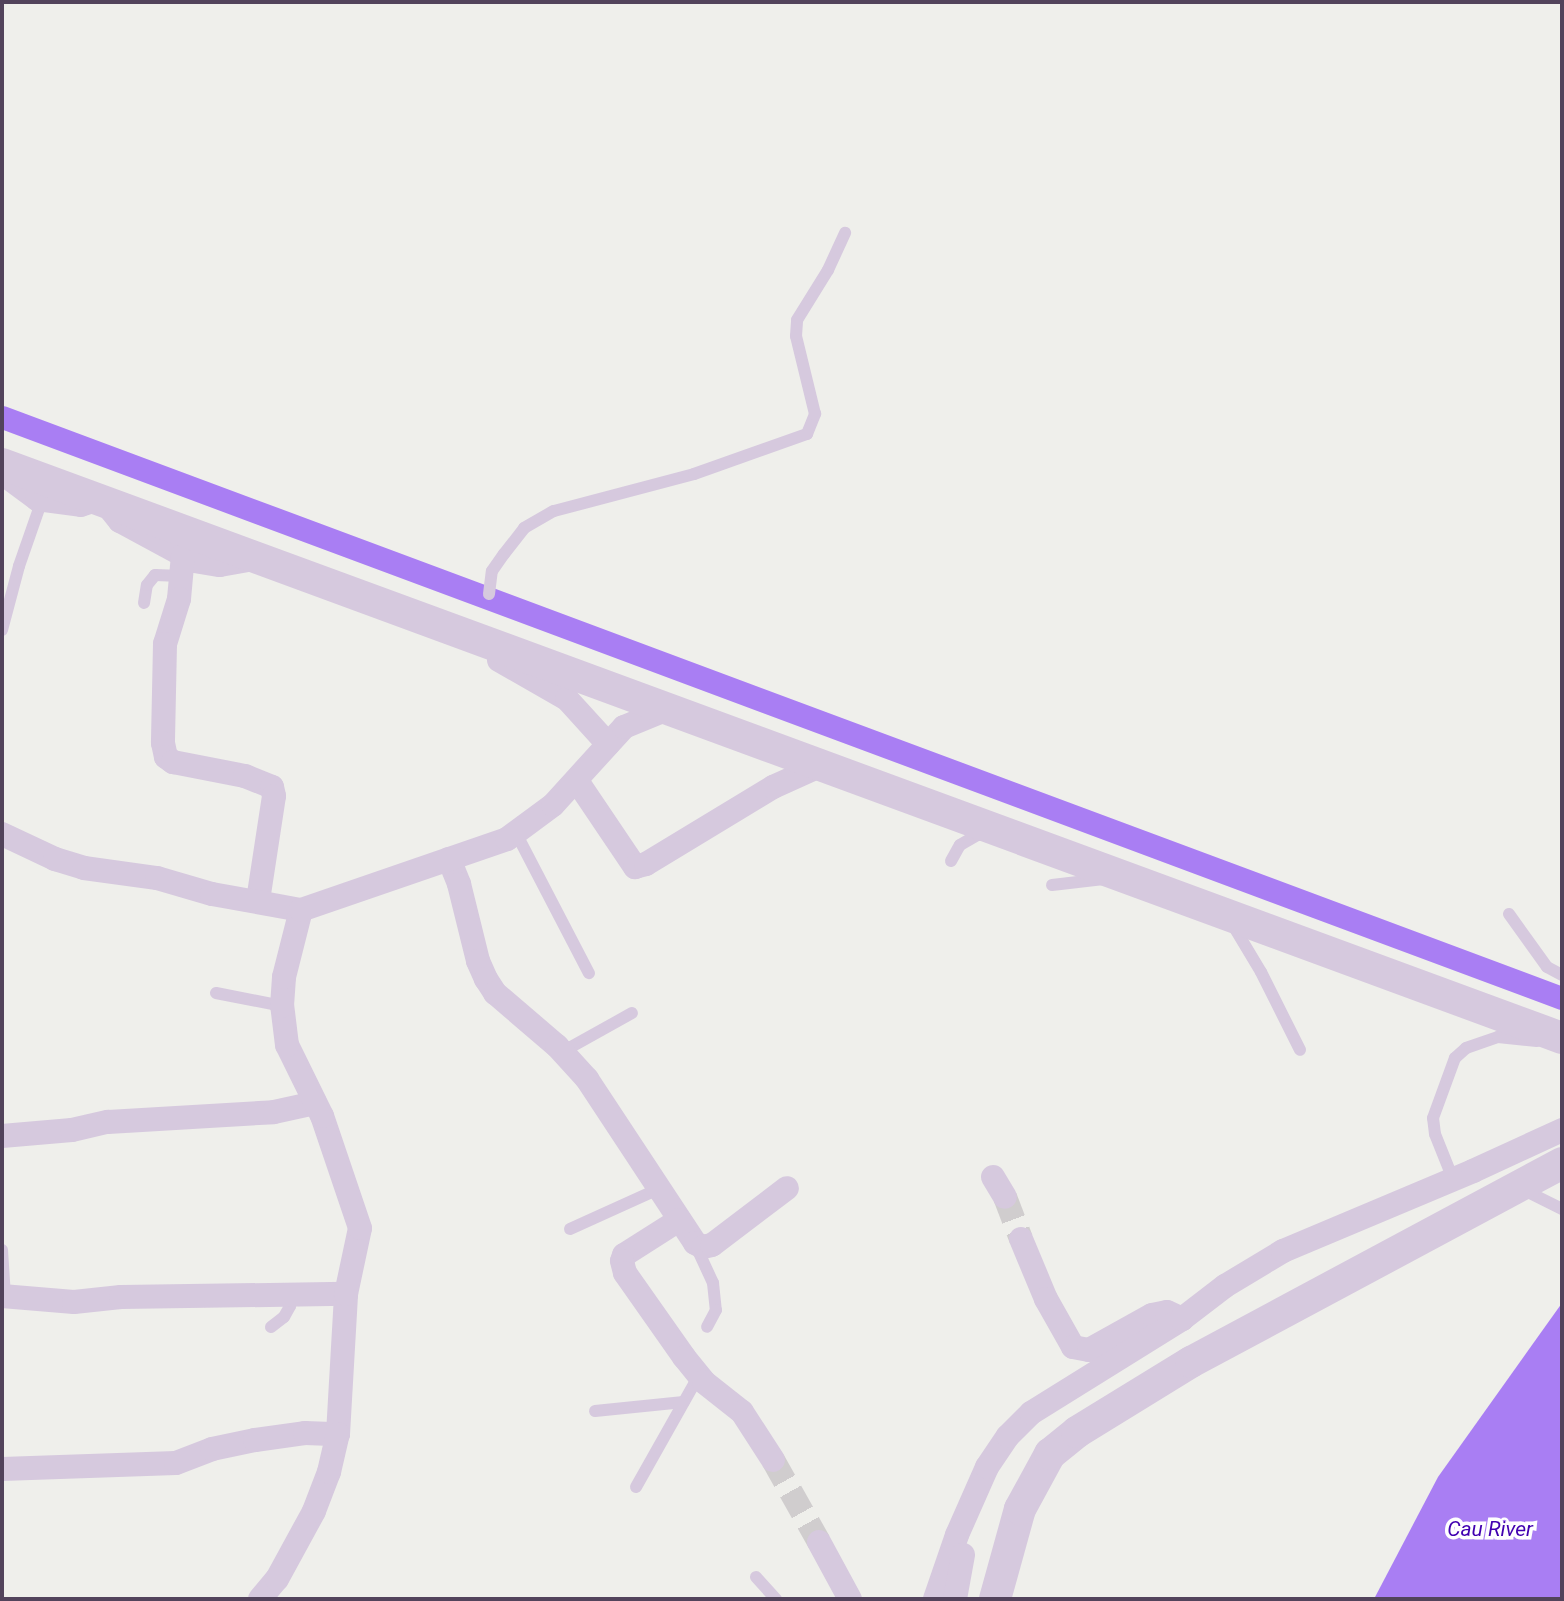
<!DOCTYPE html>
<html>
<head>
<meta charset="utf-8">
<style>
  body { margin:0 }
  #map { position:relative; width:1564px; height:1601px; overflow:hidden; background:#efefeb; font-family:Roboto,sans-serif }
  div>[style] { position:absolute }
  .water>* { inset:0; background:#a97ef3 }
  .canal>* { height:23px; margin:-11.5px; padding:0 11.5px; transform-origin:11.5px; border-radius:11.5px; background:#a97ef3 }
  .minor-tunnel>* { height:24px; margin-top:-12px; transform-origin:0; background:repeating-linear-gradient(90deg,#d0cdce 0 24px,transparent 0 36px) }
  .service>* { height:12px; margin:-6px; padding:0 6px; transform-origin:6px; border-radius:6px; background:#d6c9de }
  .minor>* { height:24px; margin:-12px; padding:0 12px; transform-origin:12px; border-radius:12px; background:#d6c9de }
  .tertiary>* { height:32px; margin:-16px; padding:0 16px; transform-origin:16px; border-radius:16px; background:#d6c9de }
  span { translate:-50% -50%; white-space:nowrap; text-align:center; line-height:1.15; -webkit-text-stroke:7px #fff; paint-order:stroke }
  .water-label { font-size:21px; color:#4101b0; font-style:italic }
  .frame { position:absolute; inset:0; border:4px solid #52435b; pointer-events:none }
</style>
</head>
<body>
<div id="map">
  <div class="water">
    <i style="clip-path:polygon(1562px 1303px,1562px 1599px,1374px 1599px,1438px 1477px)"></i>
  </div>
  <div class="canal">
    <i style="left:2px;top:417px;width:1665px;rotate:20.43deg"></i>
  </div>
  <div class="minor-tunnel">
    <i style="left:1005px;top:1197px;width:45px;rotate:69.1deg"></i>
    <i style="left:773px;top:1460px;width:94px;rotate:60.7deg"></i>
  </div>
  <div class="service">
    <i style="left:489px;top:594px;width:23px;rotate:-83deg"></i>
    <i style="left:492px;top:571px;width:21px;rotate:-55deg"></i>
    <i style="left:504px;top:554px;width:33px;rotate:-52deg"></i>
    <i style="left:524px;top:528px;width:34px;rotate:-30deg"></i>
    <i style="left:554px;top:511px;width:145px;rotate:-14.8deg"></i>
    <i style="left:694px;top:474px;width:120px;rotate:-19.5deg"></i>
    <i style="left:807px;top:434px;width:22px;rotate:-68deg"></i>
    <i style="left:815px;top:414px;width:80px;rotate:-103.7deg"></i>
    <i style="left:796px;top:336px;width:16px;rotate:-86deg"></i>
    <i style="left:797px;top:320px;width:59px;rotate:-58.2deg"></i>
    <i style="left:828px;top:270px;width:41px;rotate:-65.3deg"></i>
    <i style="left:144px;top:603px;width:18px;rotate:-81deg"></i>
    <i style="left:147px;top:585px;width:13px;rotate:-51deg"></i>
    <i style="left:155px;top:575px;width:26px;rotate:2deg"></i>
    <i style="left:2px;top:630px;width:66px;rotate:-75.1deg"></i>
    <i style="left:19px;top:566px;width:70px;rotate:-70.8deg"></i>
    <i style="left:516px;top:833px;width:158px;rotate:62.5deg"></i>
    <i style="left:951px;top:861px;width:18px;rotate:-61deg"></i>
    <i style="left:960px;top:845px;width:20px;rotate:-30deg"></i>
    <i style="left:977px;top:835px;width:11px"></i>
    <i style="left:1052px;top:885px;width:52px;rotate:-6.6deg"></i>
    <i style="left:1509px;top:914px;width:65px;rotate:54.4deg"></i>
    <i style="left:1547px;top:967px;width:17px;rotate:28deg"></i>
    <i style="left:1231px;top:922px;width:58px;rotate:59deg"></i>
    <i style="left:1261px;top:972px;width:87px;rotate:63.4deg"></i>
    <i style="left:216px;top:993px;width:67px;rotate:11.1deg"></i>
    <i style="left:562px;top:1052px;width:80px;rotate:-29.1deg"></i>
    <i style="left:1453px;top:1179px;width:48px;rotate:-111.8deg"></i>
    <i style="left:1435px;top:1134px;width:16px;rotate:-97deg"></i>
    <i style="left:1433px;top:1118px;width:64px;rotate:-69.9deg"></i>
    <i style="left:1455px;top:1058px;width:15px;rotate:-42deg"></i>
    <i style="left:1466px;top:1048px;width:34px;rotate:-19deg"></i>
    <i style="left:1498px;top:1037px;width:39px;rotate:6deg"></i>
    <i style="left:1522px;top:1189px;width:45px;rotate:26.6deg"></i>
    <i style="left:570px;top:1229px;width:97px;rotate:-24.4deg"></i>
    <i style="left:695px;top:1244px;width:43px;rotate:65.2deg"></i>
    <i style="left:713px;top:1283px;width:27px;rotate:84deg"></i>
    <i style="left:716px;top:1310px;width:19px;rotate:118deg"></i>
    <i style="left:2px;top:1250px;width:46px;rotate:86.3deg"></i>
    <i style="left:271px;top:1327px;width:16px;rotate:-38deg"></i>
    <i style="left:284px;top:1317px;width:13px;rotate:-61deg"></i>
    <i style="left:290px;top:1306px;width:13px;rotate:-86deg"></i>
    <i style="left:595px;top:1411px;width:89px;rotate:-5.8deg"></i>
    <i style="left:636px;top:1487px;width:129px;rotate:-60.6deg"></i>
    <i style="left:756px;top:1577px;width:30px;rotate:48deg"></i>
  </div>
  <div class="minor">
    <i style="left:2px;top:473px;width:44px;rotate:36.6deg"></i>
    <i style="left:37px;top:499px;width:44px;rotate:7.8deg"></i>
    <i style="left:81px;top:505px;width:18px;rotate:-19deg"></i>
    <i style="left:111px;top:510px;width:14px;rotate:51deg"></i>
    <i style="left:120px;top:521px;width:84px;rotate:28.4deg"></i>
    <i style="left:194px;top:561px;width:26px;rotate:9deg"></i>
    <i style="left:220px;top:565px;width:39px;rotate:-10deg"></i>
    <i style="left:183px;top:555px;width:44px;rotate:95.2deg"></i>
    <i style="left:179px;top:599px;width:47px;rotate:107.3deg"></i>
    <i style="left:165px;top:644px;width:99px;rotate:91.2deg"></i>
    <i style="left:163px;top:743px;width:14px;rotate:78deg"></i>
    <i style="left:166px;top:757px;width:9px;rotate:36deg"></i>
    <i style="left:173px;top:762px;width:73px;rotate:11deg"></i>
    <i style="left:245px;top:776px;width:29px;rotate:22deg"></i>
    <i style="left:272px;top:787px;width:9px;rotate:77deg"></i>
    <i style="left:274px;top:796px;width:106px;rotate:98.7deg"></i>
    <i style="left:499px;top:660px;width:78px;rotate:29.8deg"></i>
    <i style="left:567px;top:699px;width:61px;rotate:47.7deg"></i>
    <i style="left:577px;top:781px;width:104px;rotate:56deg"></i>
    <i style="left:635px;top:867px;width:11px;rotate:-15deg"></i>
    <i style="left:646px;top:864px;width:149px;rotate:-31.2deg"></i>
    <i style="left:773px;top:787px;width:54px;rotate:-24.2deg"></i>
    <i style="left:2px;top:834px;width:59px;rotate:25.3deg"></i>
    <i style="left:55px;top:859px;width:30px;rotate:17deg"></i>
    <i style="left:84px;top:868px;width:74px;rotate:7.8deg"></i>
    <i style="left:157px;top:878px;width:57px;rotate:16.2deg"></i>
    <i style="left:212px;top:894px;width:90px;rotate:10.2deg"></i>
    <i style="left:449px;top:859px;width:27px;rotate:68deg"></i>
    <i style="left:459px;top:884px;width:79px;rotate:76.1deg"></i>
    <i style="left:478px;top:961px;width:20px;rotate:66deg"></i>
    <i style="left:486px;top:979px;width:17px;rotate:57deg"></i>
    <i style="left:495px;top:993px;width:82px;rotate:40.5deg"></i>
    <i style="left:557px;top:1046px;width:45px;rotate:47.7deg"></i>
    <i style="left:587px;top:1079px;width:196px;rotate:56.6deg"></i>
    <i style="left:695px;top:1243px;width:9px;rotate:27deg"></i>
    <i style="left:703px;top:1247px;width:9px;rotate:-13deg"></i>
    <i style="left:712px;top:1245px;width:94px;rotate:-37.2deg"></i>
    <i style="left:2px;top:1136px;width:70px;rotate:-4.9deg"></i>
    <i style="left:72px;top:1130px;width:37px;rotate:-13deg"></i>
    <i style="left:108px;top:1122px;width:166px;rotate:-3.4deg"></i>
    <i style="left:274px;top:1112px;width:42px;rotate:-12.4deg"></i>
    <i style="left:993px;top:1177px;width:23px;rotate:59deg"></i>
    <i style="left:679px;top:1220px;width:65px;rotate:147.5deg"></i>
    <i style="left:624px;top:1255px;width:6px;rotate:108deg"></i>
    <i style="left:622px;top:1261px;width:12px;rotate:76deg"></i>
    <i style="left:625px;top:1273px;width:103px;rotate:54.9deg"></i>
    <i style="left:684px;top:1357px;width:32px;rotate:51deg"></i>
    <i style="left:704px;top:1382px;width:48px;rotate:38.3deg"></i>
    <i style="left:742px;top:1412px;width:57px;rotate:57.1deg"></i>
    <i style="left:1021px;top:1239px;width:65px;rotate:67.4deg"></i>
    <i style="left:1046px;top:1299px;width:55px;rotate:60.6deg"></i>
    <i style="left:1073px;top:1347px;width:16px;rotate:11deg"></i>
    <i style="left:1089px;top:1350px;width:72px;rotate:-29.1deg"></i>
    <i style="left:1152px;top:1315px;width:15px;rotate:-11deg"></i>
    <i style="left:1167px;top:1312px;width:17px;rotate:25deg"></i>
    <i style="left:2px;top:1296px;width:72px;rotate:4.8deg"></i>
    <i style="left:74px;top:1302px;width:47px;rotate:-6.1deg"></i>
    <i style="left:121px;top:1297px;width:225px;rotate:-0.8deg"></i>
    <i style="left:2px;top:1469px;width:174px;rotate:-2deg"></i>
    <i style="left:176px;top:1463px;width:39px;rotate:-21deg"></i>
    <i style="left:212px;top:1449px;width:44px;rotate:-11.8deg"></i>
    <i style="left:255px;top:1440px;width:50px;rotate:-8deg"></i>
    <i style="left:305px;top:1433px;width:33px;rotate:2deg"></i>
    <i style="left:338px;top:1434px;width:140px;rotate:-86.7deg"></i>
    <i style="left:346px;top:1294px;width:67px;rotate:-78deg"></i>
    <i style="left:360px;top:1228px;width:118px;rotate:-108.7deg"></i>
    <i style="left:322px;top:1116px;width:79px;rotate:-116.2deg"></i>
    <i style="left:287px;top:1045px;width:39px;rotate:-97deg"></i>
    <i style="left:282px;top:1006px;width:29px;rotate:-86deg"></i>
    <i style="left:284px;top:977px;width:69px;rotate:-75.8deg"></i>
    <i style="left:301px;top:910px;width:218px;rotate:-19deg"></i>
    <i style="left:507px;top:839px;width:57px;rotate:-36.5deg"></i>
    <i style="left:553px;top:805px;width:105px;rotate:-47.7deg"></i>
    <i style="left:624px;top:727px;width:50px;rotate:-22.4deg"></i>
    <i style="left:819px;top:1542px;width:65px;rotate:61.5deg"></i>
    <i style="left:260px;top:1599px;width:26px;rotate:-50deg"></i>
    <i style="left:277px;top:1579px;width:77px;rotate:-61.4deg"></i>
    <i style="left:314px;top:1511px;width:42px;rotate:-69deg"></i>
    <i style="left:329px;top:1472px;width:39px;rotate:-77deg"></i>
    <i style="left:935px;top:1599px;width:68px;rotate:-71deg"></i>
    <i style="left:957px;top:1535px;width:74px;rotate:-66.2deg"></i>
    <i style="left:987px;top:1467px;width:37px;rotate:-56deg"></i>
    <i style="left:1008px;top:1436px;width:33px;rotate:-45deg"></i>
    <i style="left:1031px;top:1413px;width:178px;rotate:-31.9deg"></i>
    <i style="left:1182px;top:1319px;width:54px;rotate:-37.5deg"></i>
    <i style="left:1225px;top:1286px;width:68px;rotate:-31.1deg"></i>
    <i style="left:1283px;top:1251px;width:206px;rotate:-22.8deg"></i>
    <i style="left:1473px;top:1171px;width:98px;rotate:-24.7deg"></i>
    <i style="left:955px;top:1599px;width:45px;rotate:-79.7deg"></i>
  </div>
  <div class="tertiary">
    <i style="left:2px;top:464px;width:1662px;rotate:20.2deg"></i>
    <i style="left:995px;top:1599px;width:93px;rotate:-74.5deg"></i>
    <i style="left:1020px;top:1509px;width:63px;rotate:-61.4deg"></i>
    <i style="left:1050px;top:1454px;width:35px;rotate:-39deg"></i>
    <i style="left:1077px;top:1432px;width:134px;rotate:-31.6deg"></i>
    <i style="left:1191px;top:1362px;width:421px;rotate:-28.2deg"></i>
  </div>
  <div class="water-label">
    <span style="left:1490px;top:1529px">Cau River</span>
  </div>
  <div class="frame"></div>
</div>
</body>
</html>
